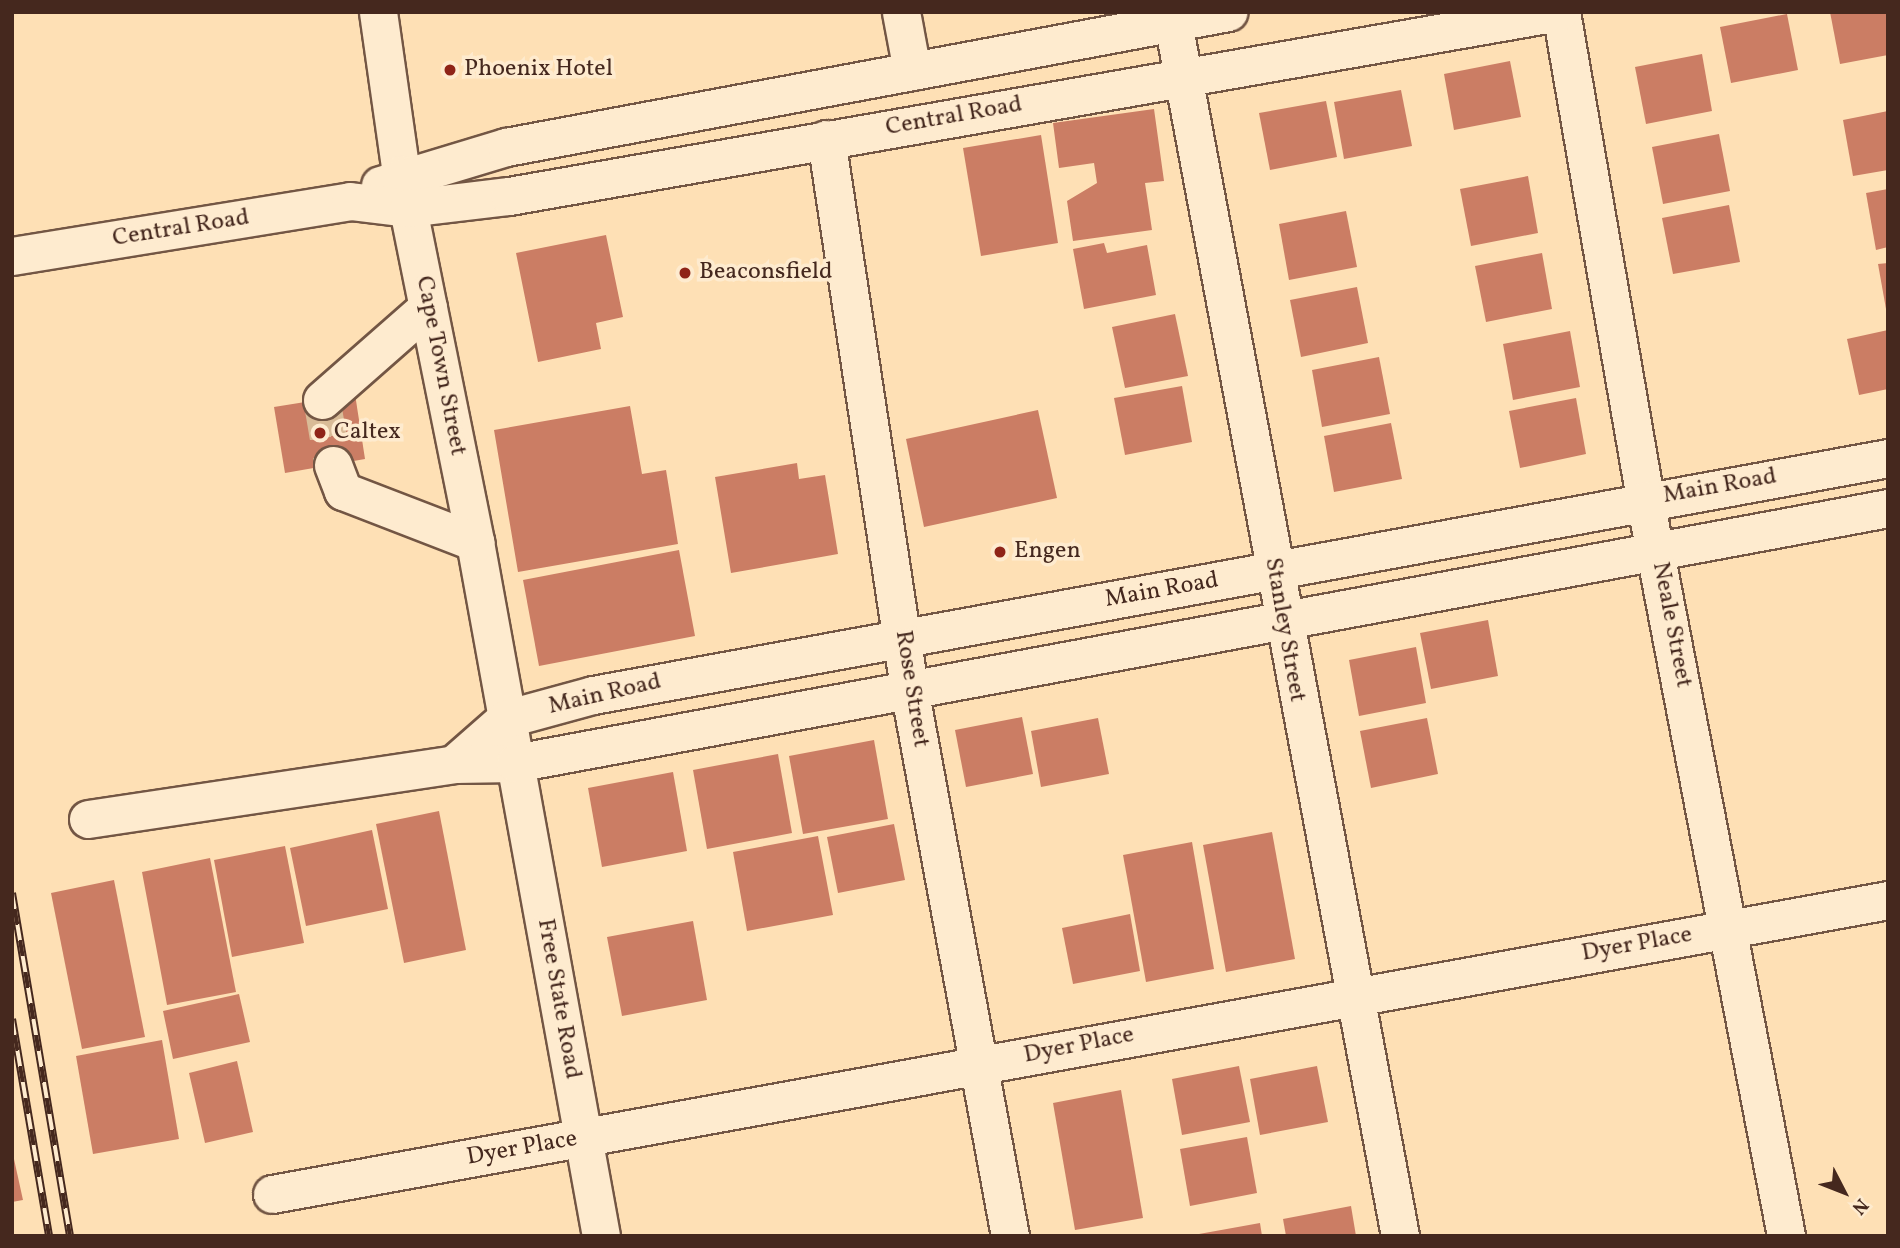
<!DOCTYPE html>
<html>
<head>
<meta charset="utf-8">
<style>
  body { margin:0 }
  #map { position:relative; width:1900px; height:1248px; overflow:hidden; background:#fee0b5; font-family:Vollkorn,serif }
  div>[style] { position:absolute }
  .building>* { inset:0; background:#cb7d64 }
  .minor-tunnel>* { height:37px; margin-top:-18.5px; transform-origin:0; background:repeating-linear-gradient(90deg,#d9bb97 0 37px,transparent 0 55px) }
  .roads { filter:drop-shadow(2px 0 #735644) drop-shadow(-2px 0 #735644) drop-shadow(0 2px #735644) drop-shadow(0 -2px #735644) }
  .minor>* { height:37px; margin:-18.5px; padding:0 18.5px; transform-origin:18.5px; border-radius:18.5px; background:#feebcf }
  .rail>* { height:8px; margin-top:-4px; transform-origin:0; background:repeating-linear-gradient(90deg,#feebcf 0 16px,#45281e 0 32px); box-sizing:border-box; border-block:2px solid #45281e }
  .dots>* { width:19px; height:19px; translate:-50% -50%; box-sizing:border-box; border:4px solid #feebcf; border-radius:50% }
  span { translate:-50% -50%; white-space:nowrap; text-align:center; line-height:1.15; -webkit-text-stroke:7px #feebcf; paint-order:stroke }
  .poi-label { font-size:24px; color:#45281e }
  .left { translate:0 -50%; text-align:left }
  .street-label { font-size:24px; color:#45281e }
  .frame { position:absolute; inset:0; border:14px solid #45281e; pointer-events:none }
  .north { position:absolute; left:1809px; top:1157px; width:70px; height:70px; -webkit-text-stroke:5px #feebcf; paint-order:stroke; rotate:132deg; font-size:19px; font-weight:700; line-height:28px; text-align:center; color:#45281e }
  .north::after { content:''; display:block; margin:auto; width:24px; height:32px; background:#45281e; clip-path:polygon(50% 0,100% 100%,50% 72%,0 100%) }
</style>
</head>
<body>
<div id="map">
  <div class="building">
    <i style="clip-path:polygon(1830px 12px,1888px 12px,1888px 55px,1840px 64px)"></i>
    <i style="clip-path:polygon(1787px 14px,1798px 70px,1731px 83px,1720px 27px)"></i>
    <i style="clip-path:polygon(1702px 54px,1712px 111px,1646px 124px,1635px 67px)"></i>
    <i style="clip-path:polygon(1510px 61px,1521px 117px,1454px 130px,1444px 74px)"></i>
    <i style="clip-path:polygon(1401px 90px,1412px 146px,1344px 159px,1334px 102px)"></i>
    <i style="clip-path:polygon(1326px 101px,1337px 157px,1270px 170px,1259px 113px)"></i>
    <i style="clip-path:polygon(1154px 109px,1164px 181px,1145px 183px,1152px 230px,1073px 241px,1067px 201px,1097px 183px,1094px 163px,1059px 168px,1053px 123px)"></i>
    <i style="clip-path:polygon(1888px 111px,1888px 170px,1853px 176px,1843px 120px)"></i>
    <i style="clip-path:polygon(1719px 134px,1730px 191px,1663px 204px,1652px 147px)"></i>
    <i style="clip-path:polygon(1041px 135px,1058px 243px,981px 256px,963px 148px)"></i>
    <i style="clip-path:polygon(1528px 176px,1538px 233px,1471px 246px,1460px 189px)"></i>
    <i style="clip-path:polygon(1888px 189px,1888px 247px,1876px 250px,1866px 193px)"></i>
    <i style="clip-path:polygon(1729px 205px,1740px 262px,1673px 274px,1662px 218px)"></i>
    <i style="clip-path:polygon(1346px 211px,1357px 267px,1289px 280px,1279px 224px)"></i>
    <i style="clip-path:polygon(606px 235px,623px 317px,596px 323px,601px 349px,538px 362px,516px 253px)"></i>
    <i style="clip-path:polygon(1104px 243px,1107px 253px,1147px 245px,1156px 295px,1084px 309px,1073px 249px)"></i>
    <i style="clip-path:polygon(1542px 253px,1552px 309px,1486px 322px,1475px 266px)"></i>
    <i style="clip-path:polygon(1888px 263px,1888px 309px,1886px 309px,1878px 264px)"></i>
    <i style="clip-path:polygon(1357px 287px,1368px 343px,1301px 357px,1290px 300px)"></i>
    <i style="clip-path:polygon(1175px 314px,1188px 376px,1125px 388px,1112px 327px)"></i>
    <i style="clip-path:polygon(1888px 330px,1888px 389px,1859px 395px,1847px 339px)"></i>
    <i style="clip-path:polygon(1570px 331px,1580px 387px,1513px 400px,1503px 344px)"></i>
    <i style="clip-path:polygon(1379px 357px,1390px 414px,1322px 427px,1312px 370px)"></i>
    <i style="clip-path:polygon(1182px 386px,1192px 442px,1125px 455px,1114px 398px)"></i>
    <i style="clip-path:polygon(355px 394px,365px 459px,285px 473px,274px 407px)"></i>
    <i style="clip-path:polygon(1576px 398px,1586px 454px,1520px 468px,1509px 411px)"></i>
    <i style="clip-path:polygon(630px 406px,642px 474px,666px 470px,678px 544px,518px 572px,494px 430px)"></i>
    <i style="clip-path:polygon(1038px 410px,1057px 498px,924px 527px,906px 439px)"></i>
    <i style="clip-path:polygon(1391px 423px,1402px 479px,1334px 492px,1324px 436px)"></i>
    <i style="clip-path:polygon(797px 463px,799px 479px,825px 475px,838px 554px,731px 573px,715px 477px)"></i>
    <i style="clip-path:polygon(679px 550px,695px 636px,539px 666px,523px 580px)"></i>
    <i style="clip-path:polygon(1488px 620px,1498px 676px,1431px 689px,1420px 633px)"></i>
    <i style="clip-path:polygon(1416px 647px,1426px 703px,1359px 716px,1349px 660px)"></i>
    <i style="clip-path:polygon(1022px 717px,1033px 774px,966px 787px,955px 730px)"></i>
    <i style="clip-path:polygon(1098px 718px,1109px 774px,1041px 787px,1031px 731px)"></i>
    <i style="clip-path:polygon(1427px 718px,1438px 774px,1371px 788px,1360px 731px)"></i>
    <i style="clip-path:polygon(874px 740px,888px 819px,803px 834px,789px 756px)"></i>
    <i style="clip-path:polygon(778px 754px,792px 833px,707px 849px,693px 770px)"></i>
    <i style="clip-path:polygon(673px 772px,687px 851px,602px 867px,588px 788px)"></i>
    <i style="clip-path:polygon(439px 811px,466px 950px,404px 963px,376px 824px)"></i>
    <i style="clip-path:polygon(894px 824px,905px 880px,838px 893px,827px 837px)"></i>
    <i style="clip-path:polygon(372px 830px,388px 909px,306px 926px,290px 848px)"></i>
    <i style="clip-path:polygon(1272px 832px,1295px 959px,1226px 972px,1203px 845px)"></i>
    <i style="clip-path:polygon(818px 836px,833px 915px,747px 931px,733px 852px)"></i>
    <i style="clip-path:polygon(1192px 842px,1214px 969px,1146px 982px,1123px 855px)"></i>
    <i style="clip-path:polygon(285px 846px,304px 943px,232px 957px,214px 860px)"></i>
    <i style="clip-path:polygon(210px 858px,236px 992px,167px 1005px,142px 872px)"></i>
    <i style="clip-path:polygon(114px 880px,145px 1037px,82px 1049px,51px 893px)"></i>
    <i style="clip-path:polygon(1130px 914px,1140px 971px,1073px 984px,1062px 928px)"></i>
    <i style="clip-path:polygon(693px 921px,707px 1000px,622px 1016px,607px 937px)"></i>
    <i style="clip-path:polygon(239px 994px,250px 1042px,173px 1059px,163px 1011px)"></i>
    <i style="clip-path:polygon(162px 1040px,179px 1139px,93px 1154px,76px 1056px)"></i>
    <i style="clip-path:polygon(237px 1061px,253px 1132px,205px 1143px,189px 1073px)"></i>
    <i style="clip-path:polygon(1239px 1066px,1250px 1122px,1182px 1135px,1172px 1079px)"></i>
    <i style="clip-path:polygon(1317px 1066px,1328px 1122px,1260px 1135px,1250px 1079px)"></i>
    <i style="clip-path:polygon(1121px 1090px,1143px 1218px,1075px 1230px,1053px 1103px)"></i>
    <i style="clip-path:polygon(1247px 1137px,1257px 1193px,1190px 1206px,1180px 1149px)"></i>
    <i style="clip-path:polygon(12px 1150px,23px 1200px,12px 1202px)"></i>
    <i style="clip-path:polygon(1351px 1206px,1356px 1236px,1286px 1236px,1283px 1219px)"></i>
    <i style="clip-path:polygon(1260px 1223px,1262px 1236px,1199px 1236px,1199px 1234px)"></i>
  </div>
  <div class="minor-tunnel">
    <i style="left:322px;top:400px;width:66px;rotate:80.4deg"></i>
  </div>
  <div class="roads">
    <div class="minor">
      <i style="left:378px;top:12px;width:164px;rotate:81.9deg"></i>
      <i style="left:401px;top:174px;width:375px;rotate:78.6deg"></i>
      <i style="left:475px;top:542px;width:705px;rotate:79.71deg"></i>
      <i style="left:901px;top:12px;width:60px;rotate:79.4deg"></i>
      <i style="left:1171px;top:12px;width:1245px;rotate:79.4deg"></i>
      <i style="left:1561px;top:12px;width:495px;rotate:80.2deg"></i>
      <i style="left:1645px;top:500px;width:749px;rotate:79.15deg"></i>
      <i style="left:826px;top:139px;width:555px;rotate:81.4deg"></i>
      <i style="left:909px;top:688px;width:557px;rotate:79.56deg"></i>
      <i style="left:380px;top:185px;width:132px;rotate:-16.8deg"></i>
      <i style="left:506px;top:147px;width:735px;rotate:-10.59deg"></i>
      <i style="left:12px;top:256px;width:342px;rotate:-9.2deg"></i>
      <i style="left:350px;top:201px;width:58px;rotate:6.9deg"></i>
      <i style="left:408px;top:208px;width:102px;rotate:-6.8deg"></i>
      <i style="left:509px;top:196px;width:1065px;rotate:-9.95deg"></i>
      <i style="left:322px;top:400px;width:141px;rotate:-41.3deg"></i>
      <i style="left:333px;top:465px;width:28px;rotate:69deg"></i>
      <i style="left:343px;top:491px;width:142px;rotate:21.1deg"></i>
      <i style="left:454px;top:764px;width:68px;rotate:-41.4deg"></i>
      <i style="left:505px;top:719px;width:91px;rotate:-15.3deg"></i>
      <i style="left:593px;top:695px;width:1317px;rotate:-10.37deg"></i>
      <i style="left:88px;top:819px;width:370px;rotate:-8.5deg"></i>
      <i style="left:454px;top:764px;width:61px;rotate:-0.9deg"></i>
      <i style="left:515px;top:763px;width:1396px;rotate:-10.52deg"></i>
      <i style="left:272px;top:1194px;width:1643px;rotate:-10.31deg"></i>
    </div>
  </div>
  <div class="rail">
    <i style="left:12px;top:893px;width:348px;rotate:80.4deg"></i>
    <i style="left:12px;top:1019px;width:220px;rotate:80.3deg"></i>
  </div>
  <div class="dots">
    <i style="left:450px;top:70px;background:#8f2418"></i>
    <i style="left:685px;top:273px;background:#8f2418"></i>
    <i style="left:320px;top:433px;background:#8f2418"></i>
    <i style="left:1000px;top:552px;background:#8f2418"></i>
  </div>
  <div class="poi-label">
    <span class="left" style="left:464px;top:70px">Phoenix Hotel</span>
    <span class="left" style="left:699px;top:273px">Beaconsfield</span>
    <span class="left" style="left:334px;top:433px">Caltex</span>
    <span class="left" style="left:1014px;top:552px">Engen</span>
  </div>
  <div class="street-label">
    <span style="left:954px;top:117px;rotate:-10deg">Central Road</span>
    <span style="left:181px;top:229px;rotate:-9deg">Central Road</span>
    <span style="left:440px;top:366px;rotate:79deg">Cape Town Street</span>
    <span style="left:1720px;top:487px;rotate:-10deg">Main Road</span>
    <span style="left:1162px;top:591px;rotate:-10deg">Main Road</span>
    <span style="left:1671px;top:625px;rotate:79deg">Neale Street</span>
    <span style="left:1284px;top:630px;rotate:80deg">Stanley Street</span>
    <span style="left:911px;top:689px;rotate:81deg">Rose Street</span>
    <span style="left:605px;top:695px;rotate:-13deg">Main Road</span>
    <span style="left:1637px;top:945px;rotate:-10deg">Dyer Place</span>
    <span style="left:558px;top:999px;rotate:80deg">Free State Road</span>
    <span style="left:1079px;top:1046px;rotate:-11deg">Dyer Place</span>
    <span style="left:522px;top:1149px;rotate:-10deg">Dyer Place</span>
  </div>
  <div class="frame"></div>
  <div class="north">N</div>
</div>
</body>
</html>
